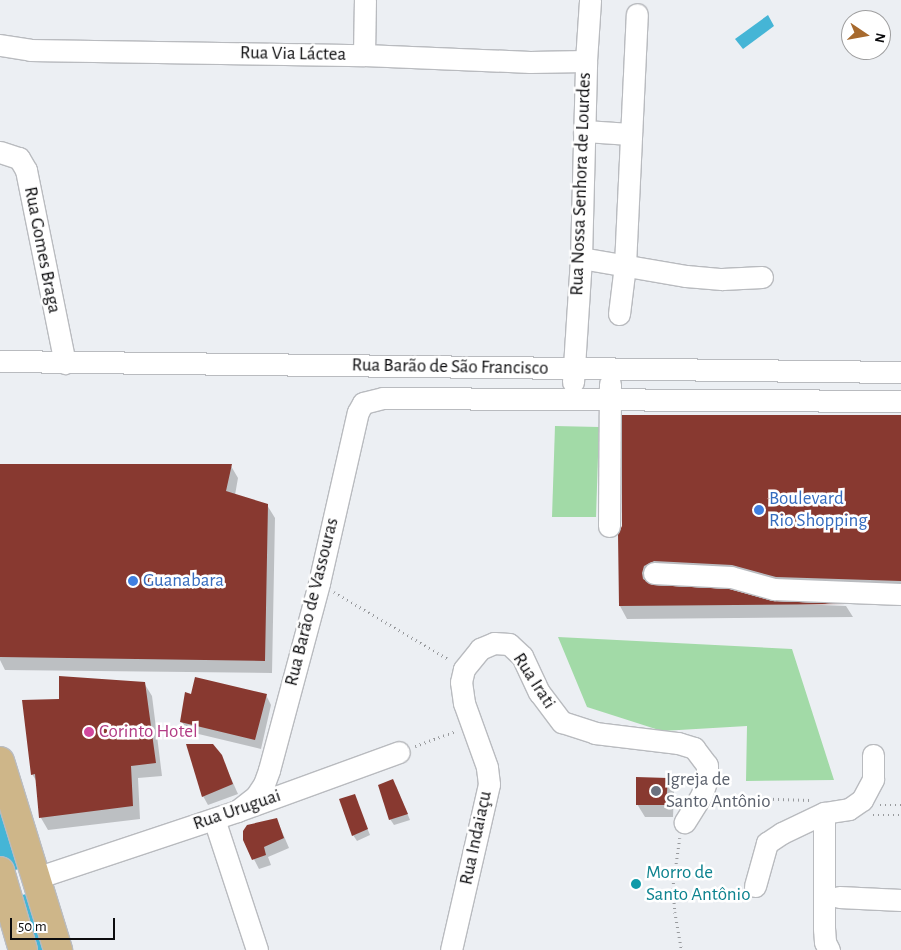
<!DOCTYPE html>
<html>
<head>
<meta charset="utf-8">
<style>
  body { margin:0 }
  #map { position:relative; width:901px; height:950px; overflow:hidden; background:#eceff3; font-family:"Alegreya Sans",sans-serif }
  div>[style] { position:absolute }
  .green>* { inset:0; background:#a2daa7 }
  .water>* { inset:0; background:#45b5d6 }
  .shadow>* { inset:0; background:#0003 }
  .river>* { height:25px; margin:-12.5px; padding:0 12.5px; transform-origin:12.5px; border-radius:12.5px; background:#45b5d6 }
  .building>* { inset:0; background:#883930 }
  .path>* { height:2.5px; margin-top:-1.25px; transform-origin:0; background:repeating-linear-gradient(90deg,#989a9d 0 1px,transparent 0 5px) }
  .roads { filter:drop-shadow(1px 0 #b9bbbf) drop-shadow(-1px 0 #b9bbbf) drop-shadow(0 1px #b9bbbf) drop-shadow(0 -1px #b9bbbf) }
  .minor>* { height:21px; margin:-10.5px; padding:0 10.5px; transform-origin:10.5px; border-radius:10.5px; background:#fff }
  .major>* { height:28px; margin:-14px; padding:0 14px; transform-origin:14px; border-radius:14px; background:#ceb689 }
  .dots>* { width:14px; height:14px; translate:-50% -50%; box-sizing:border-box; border:2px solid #fff; border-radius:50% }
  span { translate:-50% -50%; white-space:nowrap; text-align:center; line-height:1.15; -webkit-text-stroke:5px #fff; paint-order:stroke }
  .street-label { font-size:19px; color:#0c0c0e }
  .shop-label { font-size:19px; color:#366cbe }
  .left { translate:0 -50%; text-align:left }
  .hotel-label { font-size:19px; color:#b23c85 }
  .worship-label { font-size:19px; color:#5b616d }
  .culture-label { font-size:19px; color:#0d838f }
  .north { position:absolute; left:841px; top:10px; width:50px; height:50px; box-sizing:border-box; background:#fff; border:1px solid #9e9e9f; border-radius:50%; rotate:102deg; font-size:14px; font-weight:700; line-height:20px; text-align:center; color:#0c0c0e }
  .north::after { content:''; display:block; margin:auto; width:18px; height:22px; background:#a76a2e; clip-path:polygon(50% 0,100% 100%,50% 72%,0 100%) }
  .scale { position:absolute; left:10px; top:918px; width:105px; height:22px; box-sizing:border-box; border:2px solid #0c0c0e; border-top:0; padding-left:6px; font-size:15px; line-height:18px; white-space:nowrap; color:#0c0c0e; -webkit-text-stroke:4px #fff; paint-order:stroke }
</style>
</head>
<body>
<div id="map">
  <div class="green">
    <i style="clip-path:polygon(555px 426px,599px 427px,596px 517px,552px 517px)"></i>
    <i style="clip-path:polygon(558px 637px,792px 649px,834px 780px,746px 781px,747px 726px,662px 731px,587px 707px)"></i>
  </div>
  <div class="water">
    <i style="clip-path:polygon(768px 15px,774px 26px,743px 49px,735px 39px)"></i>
  </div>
  <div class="shadow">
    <i style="clip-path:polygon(901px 416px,901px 594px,655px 575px,649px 584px,652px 587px,773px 603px,846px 606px,853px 617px,627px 619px,620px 606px,619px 534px)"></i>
    <i style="clip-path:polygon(231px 466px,238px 478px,235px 495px,267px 505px,275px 518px,272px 673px,5px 670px,0 660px,0 508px)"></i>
    <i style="clip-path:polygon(144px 683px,152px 696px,162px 776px,138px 778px,140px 819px,48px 830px,41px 818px,37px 782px,32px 774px,60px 701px)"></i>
    <i style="clip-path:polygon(266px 695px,271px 705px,261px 749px,186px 731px,181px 721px)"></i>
    <i style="clip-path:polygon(221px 756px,238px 794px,208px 805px,203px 796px)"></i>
    <i style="clip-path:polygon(667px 779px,674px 792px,673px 817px,645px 817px,637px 804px)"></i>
    <i style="clip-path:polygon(396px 786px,410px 820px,394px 825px,390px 819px)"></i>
    <i style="clip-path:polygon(354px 795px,370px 835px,357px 841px,353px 835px)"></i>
    <i style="clip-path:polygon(277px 820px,289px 848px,268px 857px,271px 865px,259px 869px,244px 840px)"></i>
  </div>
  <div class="river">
    <i style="left:0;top:818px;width:41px;rotate:72.9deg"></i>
    <i style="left:27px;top:906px;width:46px;rotate:73.5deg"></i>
  </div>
  <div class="building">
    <i style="clip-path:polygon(622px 415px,901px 415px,901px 581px,776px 577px,732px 565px,654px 561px,644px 566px,642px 573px,643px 579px,653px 585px,729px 589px,773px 601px,847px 604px,619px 606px,618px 534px,622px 526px)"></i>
    <i style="clip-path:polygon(0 464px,232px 464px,226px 491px,268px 504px,265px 661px,0 657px)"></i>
    <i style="clip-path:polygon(59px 676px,145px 682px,156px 763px,131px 766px,133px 806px,39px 818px,35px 774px,31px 775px,22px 700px,59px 699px)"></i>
    <i style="clip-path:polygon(195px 677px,267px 694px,255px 740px,180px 722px,185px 692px,191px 694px)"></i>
    <i style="clip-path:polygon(186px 744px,213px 744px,222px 755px,233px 784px,202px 797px)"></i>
    <i style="clip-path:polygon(636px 777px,668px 778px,666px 805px,636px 805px)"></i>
    <i style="clip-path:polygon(393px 779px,408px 814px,389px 820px,378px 785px)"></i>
    <i style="clip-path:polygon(355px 794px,368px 829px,352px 836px,339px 799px)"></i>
    <i style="clip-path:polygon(277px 818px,284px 838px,264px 847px,266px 855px,252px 860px,243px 840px,243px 831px,247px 825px)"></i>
  </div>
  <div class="path">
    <i style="left:334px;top:592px;width:134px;rotate:30.4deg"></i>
    <i style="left:415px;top:746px;width:44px;rotate:-20.1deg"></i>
    <i style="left:718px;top:797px;width:92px;rotate:1.9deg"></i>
    <i style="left:880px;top:805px;width:21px"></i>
    <i style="left:873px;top:815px;width:28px"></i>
    <i style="left:680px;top:838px;width:50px;rotate:98deg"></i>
    <i style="left:673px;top:888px;width:24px;rotate:85deg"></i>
    <i style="left:675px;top:912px;width:39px;rotate:80deg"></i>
  </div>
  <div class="roads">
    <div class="minor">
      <i style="left:0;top:45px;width:30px;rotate:9deg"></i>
      <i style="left:30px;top:50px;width:334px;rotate:0.9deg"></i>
      <i style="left:364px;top:55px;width:166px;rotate:2.4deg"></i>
      <i style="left:530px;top:62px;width:56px;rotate:-1deg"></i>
      <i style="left:364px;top:55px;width:55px;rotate:-89deg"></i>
      <i style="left:584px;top:131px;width:47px;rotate:3.7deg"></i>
      <i style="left:0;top:152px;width:20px;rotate:18deg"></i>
      <i style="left:19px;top:158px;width:14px;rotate:60deg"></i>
      <i style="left:26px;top:170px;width:197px;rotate:78.6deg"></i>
      <i style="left:581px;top:258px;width:107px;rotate:9.7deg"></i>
      <i style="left:686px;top:276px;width:36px;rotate:5deg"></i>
      <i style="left:722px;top:279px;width:40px;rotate:-2.9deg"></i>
      <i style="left:619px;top:314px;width:49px;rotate:-83deg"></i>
      <i style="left:625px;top:265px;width:251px;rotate:-87.3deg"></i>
      <i style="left:0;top:361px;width:901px;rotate:0.7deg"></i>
      <i style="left:573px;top:382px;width:124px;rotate:-86.3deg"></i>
      <i style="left:581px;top:258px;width:197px;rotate:-88.5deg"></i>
      <i style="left:586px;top:61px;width:61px;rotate:-86.2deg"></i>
      <i style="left:609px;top:526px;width:142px;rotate:-89.6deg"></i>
      <i style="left:654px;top:573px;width:77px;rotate:3deg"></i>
      <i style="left:731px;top:577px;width:45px;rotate:15.6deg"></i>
      <i style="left:774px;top:589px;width:127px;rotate:2.3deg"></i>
      <i style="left:237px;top:811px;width:24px;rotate:-38deg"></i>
      <i style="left:256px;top:796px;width:14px;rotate:-56deg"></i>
      <i style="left:264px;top:784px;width:15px;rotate:-70deg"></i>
      <i style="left:269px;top:770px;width:194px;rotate:-75deg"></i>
      <i style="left:319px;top:583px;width:175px;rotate:-77.2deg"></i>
      <i style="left:358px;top:412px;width:10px;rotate:-61deg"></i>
      <i style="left:363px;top:403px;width:21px;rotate:-14deg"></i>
      <i style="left:383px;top:398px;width:518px;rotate:0.33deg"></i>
      <i style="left:214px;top:819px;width:138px;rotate:71.8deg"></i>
      <i style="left:36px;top:878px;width:212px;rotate:-18.4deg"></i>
      <i style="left:237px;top:811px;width:172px;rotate:-20deg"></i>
      <i style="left:755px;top:886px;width:45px;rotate:-74.4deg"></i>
      <i style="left:767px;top:843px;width:18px;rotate:-34deg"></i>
      <i style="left:782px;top:833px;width:47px;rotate:-25.5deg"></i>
      <i style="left:839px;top:897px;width:62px;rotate:2.8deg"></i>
      <i style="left:451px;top:950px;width:170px;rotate:-77.1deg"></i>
      <i style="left:489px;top:784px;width:17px;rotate:-97deg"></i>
      <i style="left:487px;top:767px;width:68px;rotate:-109.8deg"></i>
      <i style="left:464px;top:703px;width:21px;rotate:-98deg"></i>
      <i style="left:461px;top:682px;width:13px;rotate:-77deg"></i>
      <i style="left:464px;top:669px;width:26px;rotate:-51deg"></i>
      <i style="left:480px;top:649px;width:15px;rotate:-23deg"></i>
      <i style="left:494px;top:643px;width:15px;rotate:4deg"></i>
      <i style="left:509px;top:644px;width:18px;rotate:43deg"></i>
      <i style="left:522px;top:656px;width:40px;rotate:65deg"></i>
      <i style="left:539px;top:692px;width:38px;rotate:53deg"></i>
      <i style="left:562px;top:722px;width:35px;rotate:18deg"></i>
      <i style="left:595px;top:733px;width:84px;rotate:6.9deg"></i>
      <i style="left:678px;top:743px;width:17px;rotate:17deg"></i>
      <i style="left:694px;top:748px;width:21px;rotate:53deg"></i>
      <i style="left:707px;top:765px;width:14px;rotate:90deg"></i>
      <i style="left:707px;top:779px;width:18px;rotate:109deg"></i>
      <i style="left:701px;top:796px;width:31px;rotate:122deg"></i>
      <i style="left:829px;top:950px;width:9px;rotate:-117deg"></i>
      <i style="left:825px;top:942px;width:13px;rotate:-94deg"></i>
      <i style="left:824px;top:929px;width:116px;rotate:-90deg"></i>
      <i style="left:824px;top:813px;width:25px;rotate:-9deg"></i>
      <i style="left:849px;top:809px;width:16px;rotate:-35deg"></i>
      <i style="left:862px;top:800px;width:24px;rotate:-62deg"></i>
      <i style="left:873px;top:779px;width:24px;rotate:-90deg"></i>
    </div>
    <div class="major">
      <i style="left:0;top:761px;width:198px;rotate:72.9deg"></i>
      <i style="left:0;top:871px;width:82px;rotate:73.8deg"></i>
    </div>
  </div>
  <div class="dots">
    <i style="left:759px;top:510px;background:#3f7fe0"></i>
    <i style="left:133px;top:581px;background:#3f7fe0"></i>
    <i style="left:89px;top:732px;background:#d1479c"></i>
    <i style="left:656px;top:791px;background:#6b7280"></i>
    <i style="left:636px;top:884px;background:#0f9aa8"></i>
  </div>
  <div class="street-label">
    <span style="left:293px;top:54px;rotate:1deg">Rua Via Láctea</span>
    <span style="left:581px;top:184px;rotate:-88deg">Rua Nossa Senhora de Lourdes</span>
    <span style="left:42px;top:250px;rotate:79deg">Rua Gomes Braga</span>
    <span style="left:450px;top:367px;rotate:1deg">Rua Barão de São Francisco</span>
    <span style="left:312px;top:602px;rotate:-76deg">Rua Barão de Vassouras</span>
    <span style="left:534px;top:681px;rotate:57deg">Rua Irati</span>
    <span style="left:237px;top:810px;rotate:-19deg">Rua Uruguai</span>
    <span style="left:476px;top:838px;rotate:-78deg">Rua Indaiaçu</span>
  </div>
  <div class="shop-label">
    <span class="left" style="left:769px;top:510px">Boulevard<br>Rio Shopping</span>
    <span class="left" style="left:143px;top:581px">Guanabara</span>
  </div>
  <div class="hotel-label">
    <span class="left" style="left:99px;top:732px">Corinto Hotel</span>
  </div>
  <div class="worship-label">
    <span class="left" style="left:666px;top:791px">Igreja de<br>Santo Antônio</span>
  </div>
  <div class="culture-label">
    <span class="left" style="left:646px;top:884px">Morro de<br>Santo Antônio</span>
  </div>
  <div class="north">N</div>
  <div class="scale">50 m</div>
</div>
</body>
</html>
